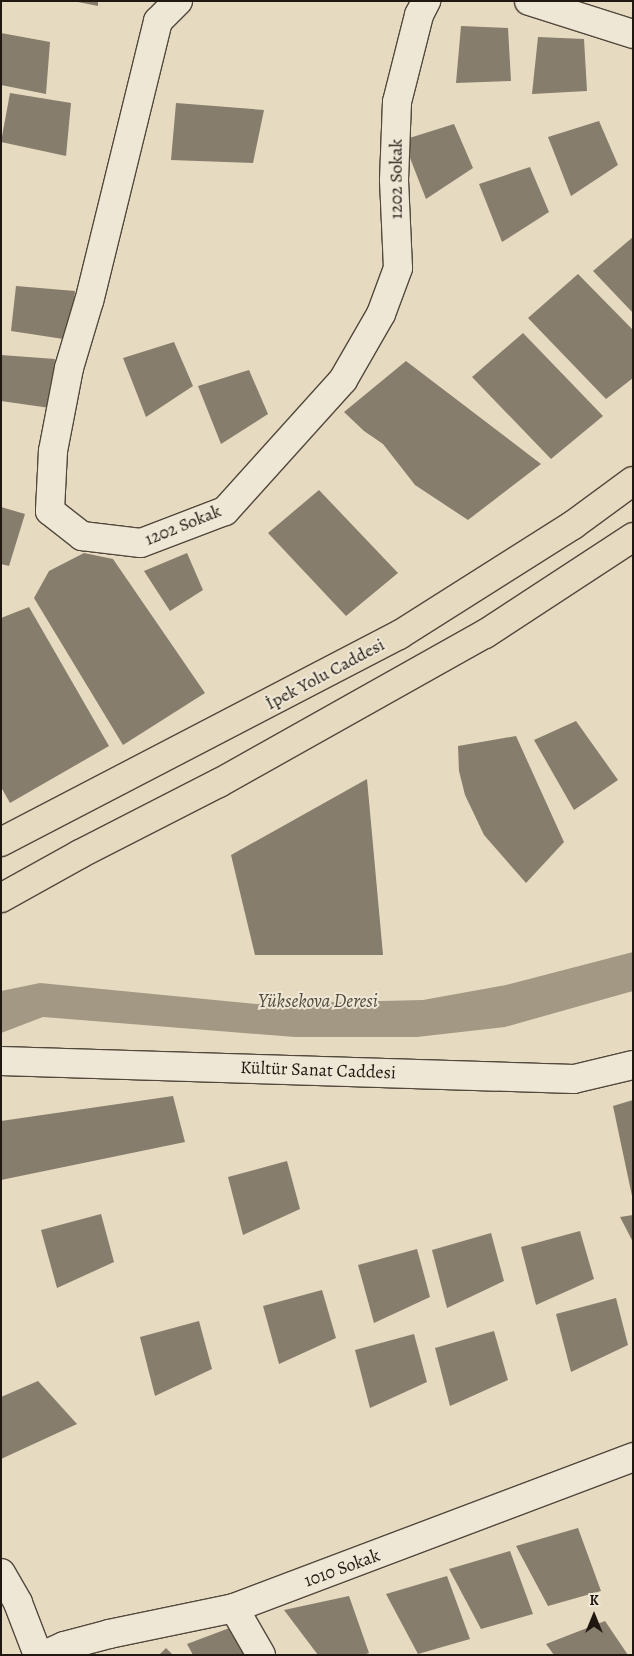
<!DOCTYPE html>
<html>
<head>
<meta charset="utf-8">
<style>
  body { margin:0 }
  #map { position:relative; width:634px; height:1656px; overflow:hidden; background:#e6dac0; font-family:Alegreya,serif }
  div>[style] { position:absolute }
  .water>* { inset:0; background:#a39884 }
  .building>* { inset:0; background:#877d6c }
  .roads { filter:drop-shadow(1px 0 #52483c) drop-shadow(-1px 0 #52483c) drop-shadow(0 1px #52483c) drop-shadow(0 -1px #52483c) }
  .street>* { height:28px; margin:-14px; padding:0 14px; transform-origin:14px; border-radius:14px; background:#efe7d6 }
  .secondary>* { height:28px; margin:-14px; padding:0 14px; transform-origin:14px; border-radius:14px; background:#efe7d6 }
  .highway>* { height:28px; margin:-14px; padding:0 14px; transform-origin:14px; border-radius:14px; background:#e6dac0 }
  span { translate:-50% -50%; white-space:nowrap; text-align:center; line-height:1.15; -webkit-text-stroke:4px #efe7d6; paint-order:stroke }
  .street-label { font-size:18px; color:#201810 }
  .water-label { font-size:19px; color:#544b3e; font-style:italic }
  .frame { position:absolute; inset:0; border:2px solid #201810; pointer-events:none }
  .north { position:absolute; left:569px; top:1591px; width:50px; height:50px; -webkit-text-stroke:4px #efe7d6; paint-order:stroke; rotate:0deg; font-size:14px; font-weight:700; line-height:20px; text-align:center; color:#201810 }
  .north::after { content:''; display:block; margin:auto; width:18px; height:22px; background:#201810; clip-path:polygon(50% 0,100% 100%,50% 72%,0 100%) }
</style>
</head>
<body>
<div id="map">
  <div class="water">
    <i style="clip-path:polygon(633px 952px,633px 991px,505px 1027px,417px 1037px,295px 1037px,43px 1017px,1px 1033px,1px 991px,40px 983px,256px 1004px,423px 1000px,506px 985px)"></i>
  </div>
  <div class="building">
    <i style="clip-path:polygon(78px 1px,98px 1px,98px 6px,78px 2px)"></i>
    <i style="clip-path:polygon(461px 26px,508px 28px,511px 81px,456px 83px)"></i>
    <i style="clip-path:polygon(1px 33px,50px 42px,46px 94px,1px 85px)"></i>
    <i style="clip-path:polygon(538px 37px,584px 39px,587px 91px,532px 94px)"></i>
    <i style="clip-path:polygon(10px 93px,71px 103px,66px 156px,1px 142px)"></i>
    <i style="clip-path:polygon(176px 103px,264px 110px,253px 163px,171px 160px)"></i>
    <i style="clip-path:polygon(599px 121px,618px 165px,571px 196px,548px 137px)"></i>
    <i style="clip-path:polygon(454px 124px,473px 168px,426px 199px,403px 140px)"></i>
    <i style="clip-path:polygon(530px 167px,549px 212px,502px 242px,479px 184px)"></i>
    <i style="clip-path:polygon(633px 237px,633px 313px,593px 271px)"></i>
    <i style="clip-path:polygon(578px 274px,633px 330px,633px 378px,606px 399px,528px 318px)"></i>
    <i style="clip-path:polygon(16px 286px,75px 291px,70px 340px,11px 331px)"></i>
    <i style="clip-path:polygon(523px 333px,603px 416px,551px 459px,472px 377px)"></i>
    <i style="clip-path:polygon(174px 342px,193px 386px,146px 417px,123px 358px)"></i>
    <i style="clip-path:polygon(1px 355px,55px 359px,50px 408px,1px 401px)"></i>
    <i style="clip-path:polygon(406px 361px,541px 464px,468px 520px,415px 485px,383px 444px,364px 431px,344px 412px)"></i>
    <i style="clip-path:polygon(249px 370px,268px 414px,221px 444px,198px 386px)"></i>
    <i style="clip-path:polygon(319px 490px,398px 573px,346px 616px,268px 533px)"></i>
    <i style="clip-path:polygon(1px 507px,25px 514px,9px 566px,1px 564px)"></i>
    <i style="clip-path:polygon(84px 553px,113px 559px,205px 693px,123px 745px,34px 598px,49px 571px)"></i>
    <i style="clip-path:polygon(187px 553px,203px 590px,170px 611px,144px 571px)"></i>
    <i style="clip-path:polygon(29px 607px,109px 746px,10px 803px,1px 787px,1px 618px)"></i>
    <i style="clip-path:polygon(576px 721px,618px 780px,574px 810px,534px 740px)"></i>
    <i style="clip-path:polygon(516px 736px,564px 842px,526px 883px,484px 835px,465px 795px,459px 771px,458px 746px)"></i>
    <i style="clip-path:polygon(367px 779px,383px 955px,255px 955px,231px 855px)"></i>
    <i style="clip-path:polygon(173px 1096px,185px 1142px,1px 1180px,1px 1121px)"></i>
    <i style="clip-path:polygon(633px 1100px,633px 1196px,632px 1196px,613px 1106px)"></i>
    <i style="clip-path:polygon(287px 1161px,300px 1209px,243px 1235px,228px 1177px)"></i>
    <i style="clip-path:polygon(101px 1214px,114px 1262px,57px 1288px,41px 1230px)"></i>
    <i style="clip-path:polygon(633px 1215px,633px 1242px,620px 1217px)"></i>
    <i style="clip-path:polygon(580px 1231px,594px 1279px,536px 1305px,521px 1247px)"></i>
    <i style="clip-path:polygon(491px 1233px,504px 1281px,447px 1308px,432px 1250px)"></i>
    <i style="clip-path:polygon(417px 1249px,430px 1297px,374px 1323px,358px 1265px)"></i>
    <i style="clip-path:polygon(322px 1290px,336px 1338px,279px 1364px,263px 1306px)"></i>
    <i style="clip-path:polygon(616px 1298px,628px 1345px,571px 1372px,556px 1314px)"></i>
    <i style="clip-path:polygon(199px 1321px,212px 1369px,155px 1396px,140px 1337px)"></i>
    <i style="clip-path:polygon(494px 1331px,508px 1380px,450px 1406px,435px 1348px)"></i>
    <i style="clip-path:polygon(414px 1334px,427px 1382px,370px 1408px,355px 1350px)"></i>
    <i style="clip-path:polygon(38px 1381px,77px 1424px,1px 1459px,1px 1397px)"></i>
    <i style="clip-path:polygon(578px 1528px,601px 1591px,548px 1606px,516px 1546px)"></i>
    <i style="clip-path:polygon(510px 1551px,533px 1614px,481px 1629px,449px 1569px)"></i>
    <i style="clip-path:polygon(447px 1576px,470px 1639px,418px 1654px,386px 1594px)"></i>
    <i style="clip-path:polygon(349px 1596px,369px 1653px,363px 1655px,318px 1655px,284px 1610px)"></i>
    <i style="clip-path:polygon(605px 1621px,628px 1655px,554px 1655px,546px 1644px)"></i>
    <i style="clip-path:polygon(232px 1627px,245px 1655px,193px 1655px,187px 1644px)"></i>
    <i style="clip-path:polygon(166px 1648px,173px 1655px,159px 1655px)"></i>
  </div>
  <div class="roads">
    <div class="street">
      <i style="left:178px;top:1px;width:28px;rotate:135deg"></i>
      <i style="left:158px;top:21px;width:288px;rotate:103.8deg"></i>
      <i style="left:89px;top:301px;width:70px;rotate:106.6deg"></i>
      <i style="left:69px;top:368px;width:85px;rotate:100.9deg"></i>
      <i style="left:53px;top:451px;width:60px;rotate:92.9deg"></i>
      <i style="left:50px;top:511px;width:41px;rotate:38deg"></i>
      <i style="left:82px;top:536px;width:59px;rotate:6.8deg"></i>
      <i style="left:141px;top:543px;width:90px;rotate:-20.9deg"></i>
      <i style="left:225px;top:511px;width:176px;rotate:-48deg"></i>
      <i style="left:343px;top:380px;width:76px;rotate:-60.1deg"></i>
      <i style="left:381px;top:314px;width:49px;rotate:-69.7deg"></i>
      <i style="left:398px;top:268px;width:88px;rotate:-92.6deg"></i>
      <i style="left:394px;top:180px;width:78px;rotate:-87.8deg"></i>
      <i style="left:397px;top:102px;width:90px;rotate:-75.8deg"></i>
      <i style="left:419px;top:15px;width:16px;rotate:-63deg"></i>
      <i style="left:1px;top:1573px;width:34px;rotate:60deg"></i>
      <i style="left:18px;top:1603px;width:56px;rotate:69deg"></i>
      <i style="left:234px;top:1608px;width:54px;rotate:60.1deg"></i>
      <i style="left:44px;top:1655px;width:22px;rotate:-24deg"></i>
      <i style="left:64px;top:1646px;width:47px;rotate:-14.9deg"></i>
      <i style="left:109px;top:1634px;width:128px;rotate:-11.7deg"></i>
      <i style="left:234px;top:1608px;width:427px;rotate:-20.7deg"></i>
    </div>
    <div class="secondary">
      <i style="left:529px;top:1px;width:109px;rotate:17.6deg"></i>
      <i style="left:1px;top:1061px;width:573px;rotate:1.8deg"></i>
      <i style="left:574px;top:1079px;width:61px;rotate:-13.3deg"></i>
    </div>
    <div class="highway">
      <i style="left:1px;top:842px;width:449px;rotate:-27.5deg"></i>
      <i style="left:399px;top:635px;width:206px;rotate:-32.3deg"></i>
      <i style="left:573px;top:525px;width:74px;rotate:-36.3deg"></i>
      <i style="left:1px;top:898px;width:90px;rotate:-29.1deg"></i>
      <i style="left:80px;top:854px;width:156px;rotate:-27.1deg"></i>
      <i style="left:219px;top:783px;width:305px;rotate:-29.3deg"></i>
      <i style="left:485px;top:634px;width:177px;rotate:-33.2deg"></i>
    </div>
  </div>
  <div class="street-label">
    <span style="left:396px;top:179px;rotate:-90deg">1202 Sokak</span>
    <span style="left:183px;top:525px;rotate:-22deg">1202 Sokak</span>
    <span style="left:325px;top:674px;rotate:-28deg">İpek Yolu Caddesi</span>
    <span style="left:318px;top:1070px;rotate:2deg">Kültür Sanat Caddesi</span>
    <span style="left:342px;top:1568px;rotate:-20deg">1010 Sokak</span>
  </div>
  <div class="water-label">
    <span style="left:318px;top:1002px">Yüksekova Deresi</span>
  </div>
  <div class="frame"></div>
  <div class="north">K</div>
</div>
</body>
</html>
